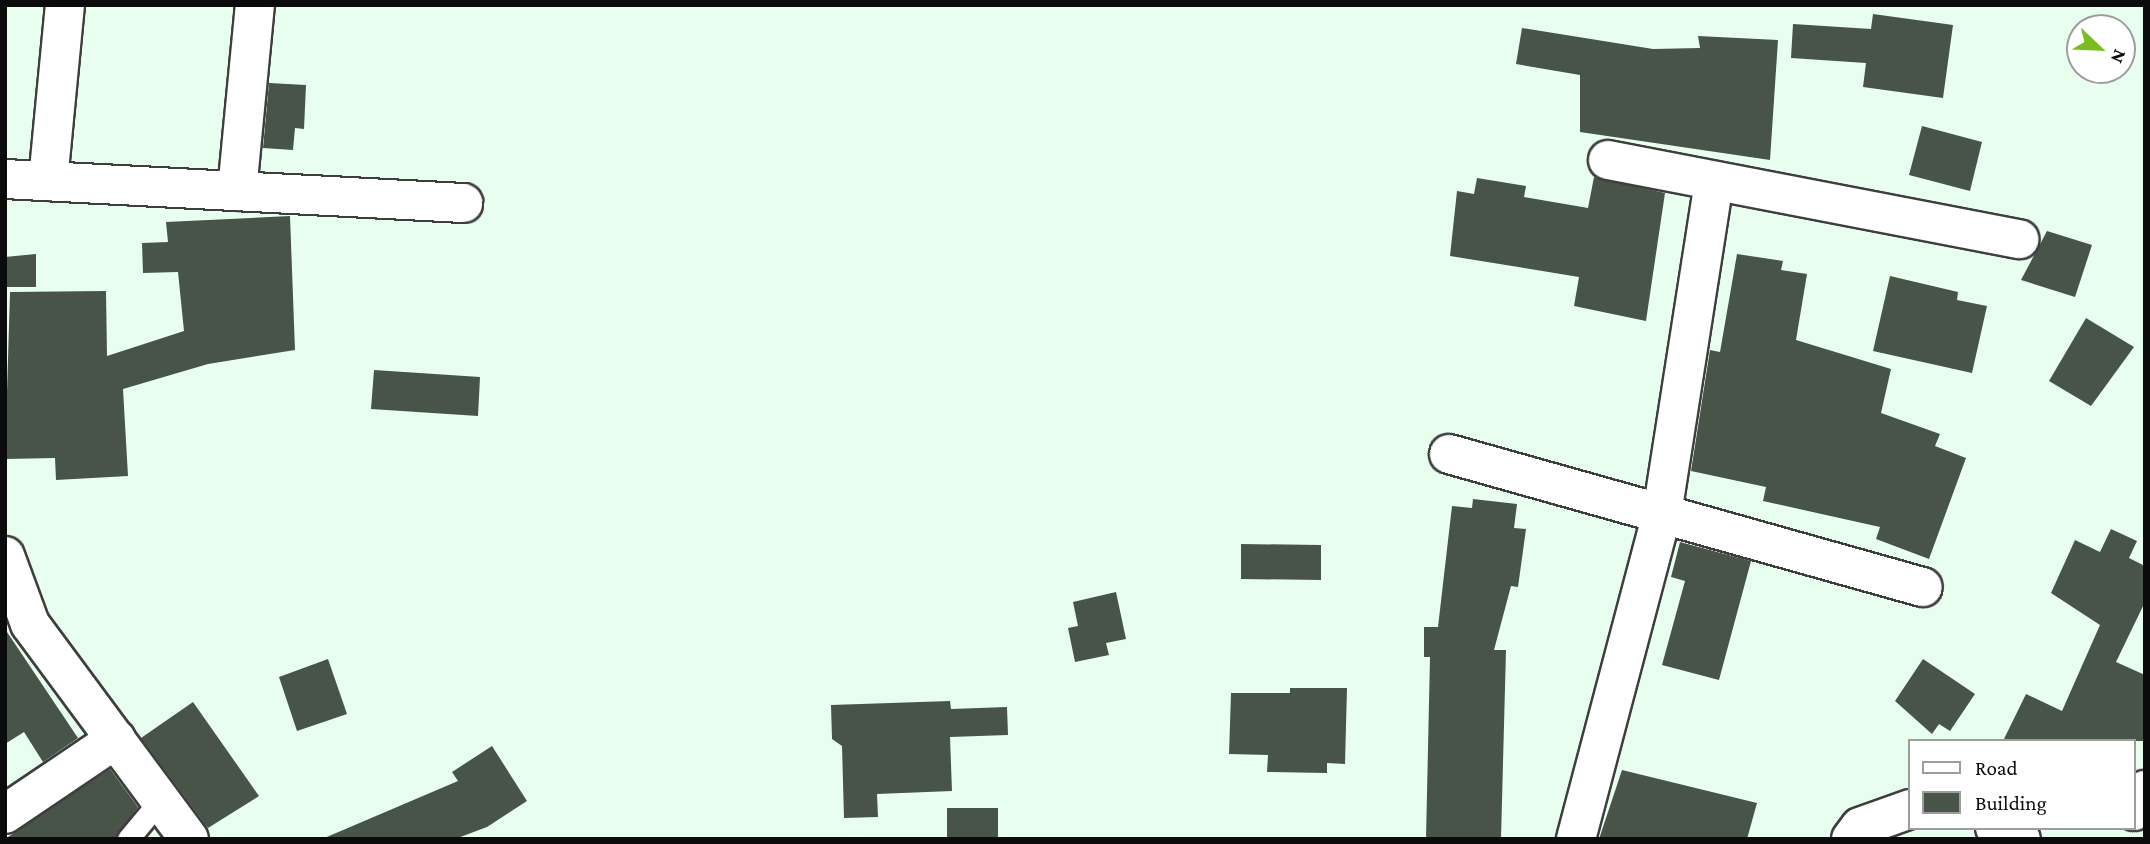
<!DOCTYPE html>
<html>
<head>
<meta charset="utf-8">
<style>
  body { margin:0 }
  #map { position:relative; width:2150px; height:844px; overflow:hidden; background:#e8ffef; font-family:"Crimson Pro",serif }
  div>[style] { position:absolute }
  .building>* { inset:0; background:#485447 }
  .roads { filter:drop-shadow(2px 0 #3e3e3e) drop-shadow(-2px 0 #3e3e3e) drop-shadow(0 2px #3e3e3e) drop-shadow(0 -2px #3e3e3e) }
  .service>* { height:21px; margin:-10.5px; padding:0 10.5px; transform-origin:10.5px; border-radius:10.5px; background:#fff }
  .minor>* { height:38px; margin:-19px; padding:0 19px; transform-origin:19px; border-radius:19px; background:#fff }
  span { translate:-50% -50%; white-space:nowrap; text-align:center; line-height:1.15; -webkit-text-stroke:7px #fff; paint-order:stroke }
  .frame { position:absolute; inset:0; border:7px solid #0b0b0b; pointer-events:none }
  .legend { position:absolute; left:1908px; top:739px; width:228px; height:91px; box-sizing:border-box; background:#fff; border:2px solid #9d9d9d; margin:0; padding:9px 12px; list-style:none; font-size:21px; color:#0b0b0b }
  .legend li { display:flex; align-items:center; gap:14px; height:35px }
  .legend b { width:35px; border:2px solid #9d9d9d }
  .north { position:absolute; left:2066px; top:14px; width:70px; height:70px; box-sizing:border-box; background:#fff; border:2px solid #9d9d9d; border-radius:50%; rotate:113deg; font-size:19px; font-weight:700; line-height:28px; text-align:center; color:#0b0b0b }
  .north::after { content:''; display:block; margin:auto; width:24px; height:32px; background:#78bf1e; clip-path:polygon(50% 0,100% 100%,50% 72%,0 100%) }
</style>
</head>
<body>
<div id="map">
  <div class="building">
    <i style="clip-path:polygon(1873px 14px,1953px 25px,1943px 98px,1863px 87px,1866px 63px,1791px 58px,1793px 24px,1871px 29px)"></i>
    <i style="clip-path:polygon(1522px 28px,1653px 49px,1700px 48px,1698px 36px,1778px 40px,1770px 160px,1580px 132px,1580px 75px,1516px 64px)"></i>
    <i style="clip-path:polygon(269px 83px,306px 85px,304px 129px,295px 128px,293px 150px,263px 148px)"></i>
    <i style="clip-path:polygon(1922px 126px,1982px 142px,1970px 191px,1909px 175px)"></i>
    <i style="clip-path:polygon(1594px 177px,1665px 193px,1646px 321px,1574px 306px,1579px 277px,1450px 256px,1457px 191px,1474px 194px,1477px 178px,1526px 186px,1524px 197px,1588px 208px)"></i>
    <i style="clip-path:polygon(290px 216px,295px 350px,208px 364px,123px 389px,128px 476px,56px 480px,55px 458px,5px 459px,10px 292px,106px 291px,107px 356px,184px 331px,178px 272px,143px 273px,142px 243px,168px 242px,166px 222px)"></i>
    <i style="clip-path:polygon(2047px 231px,2092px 245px,2075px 297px,2021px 280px)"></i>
    <i style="clip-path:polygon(36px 254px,36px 287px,5px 287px,5px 257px)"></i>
    <i style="clip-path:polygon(1737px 254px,1783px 261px,1781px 270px,1807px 274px,1796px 340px,1891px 369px,1881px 413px,1940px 434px,1935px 446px,1966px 458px,1929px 559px,1876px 539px,1880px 527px,1763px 501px,1766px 487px,1691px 471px,1710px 350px,1720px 352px)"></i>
    <i style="clip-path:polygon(1890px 276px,1958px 292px,1957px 300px,1987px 306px,1972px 373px,1873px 351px)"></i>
    <i style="clip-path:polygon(2086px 318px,2134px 347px,2091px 406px,2049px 381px)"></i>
    <i style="clip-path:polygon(374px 370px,480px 377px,478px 416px,371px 409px)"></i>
    <i style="clip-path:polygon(1473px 499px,1517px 504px,1514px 528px,1526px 529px,1518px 587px,1511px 586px,1494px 650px,1506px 650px,1501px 839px,1426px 839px,1430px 657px,1424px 657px,1424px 627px,1438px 627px,1452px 506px,1472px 508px)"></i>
    <i style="clip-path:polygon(2111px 529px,2137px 541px,2129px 558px,2145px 566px,2145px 602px,2116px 662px,2145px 675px,2145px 741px,2003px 741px,2026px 694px,2062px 711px,2100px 625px,2051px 593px,2075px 540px,2100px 552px)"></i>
    <i style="clip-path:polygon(1680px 542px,1751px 561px,1719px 680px,1662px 665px,1685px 581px,1671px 577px)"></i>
    <i style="clip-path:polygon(1241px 544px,1321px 545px,1321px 580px,1241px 579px)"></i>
    <i style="clip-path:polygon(1116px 592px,1126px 639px,1106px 643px,1109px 655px,1075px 662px,1068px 628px,1078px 626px,1073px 602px)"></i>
    <i style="clip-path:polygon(5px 629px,78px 738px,43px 762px,24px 732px,5px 744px)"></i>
    <i style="clip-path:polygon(328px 659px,347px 714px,297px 731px,279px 677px)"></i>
    <i style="clip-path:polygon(1923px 659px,1975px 694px,1950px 731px,1939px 724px,1932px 734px,1895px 701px)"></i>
    <i style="clip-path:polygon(1290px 688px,1347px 688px,1345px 764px,1327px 763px,1327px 773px,1267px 772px,1268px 755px,1229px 754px,1231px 693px,1290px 693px)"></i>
    <i style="clip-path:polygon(950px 701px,951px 709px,1007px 707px,1008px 735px,950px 737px,952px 791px,877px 794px,878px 817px,844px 818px,842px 746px,832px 739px,831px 705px)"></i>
    <i style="clip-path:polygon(193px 702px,259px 796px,208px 828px,141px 738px)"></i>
    <i style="clip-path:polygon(492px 746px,527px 801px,487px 827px,455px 839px,322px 839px,458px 781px,452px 772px)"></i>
    <i style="clip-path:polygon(110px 769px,138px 807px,115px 839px,5px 839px)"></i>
    <i style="clip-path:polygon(1622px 770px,1757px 803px,1747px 839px,1599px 839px)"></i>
    <i style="clip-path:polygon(947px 808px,998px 808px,998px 839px,947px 839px)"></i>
  </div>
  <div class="roads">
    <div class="service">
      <i style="left:128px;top:839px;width:47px;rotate:-50.2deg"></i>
    </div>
    <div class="minor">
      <i style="left:1608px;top:160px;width:419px;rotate:10.9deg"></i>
      <i style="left:5px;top:179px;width:459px;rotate:3deg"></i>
      <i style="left:48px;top:181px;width:177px;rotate:-84.5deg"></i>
      <i style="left:237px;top:191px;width:187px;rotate:-84.5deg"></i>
      <i style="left:1449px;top:454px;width:492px;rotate:15.7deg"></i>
      <i style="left:5px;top:556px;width:72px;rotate:69.8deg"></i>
      <i style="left:30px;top:624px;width:267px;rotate:53.5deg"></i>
      <i style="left:2134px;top:811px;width:24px;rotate:-62deg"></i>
      <i style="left:5px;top:814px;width:134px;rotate:-34deg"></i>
      <i style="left:1995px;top:828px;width:28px;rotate:23deg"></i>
      <i style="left:1576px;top:839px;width:336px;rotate:-75.2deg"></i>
      <i style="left:1662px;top:514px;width:336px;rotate:-81.1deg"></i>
      <i style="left:1851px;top:839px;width:15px;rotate:-53deg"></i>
      <i style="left:1860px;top:827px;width:53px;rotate:-19.8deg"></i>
    </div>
  </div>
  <div class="frame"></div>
  <ul class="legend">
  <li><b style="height:9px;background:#fff"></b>Road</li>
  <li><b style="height:19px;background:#485447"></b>Building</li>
  </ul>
  <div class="north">N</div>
</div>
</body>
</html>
